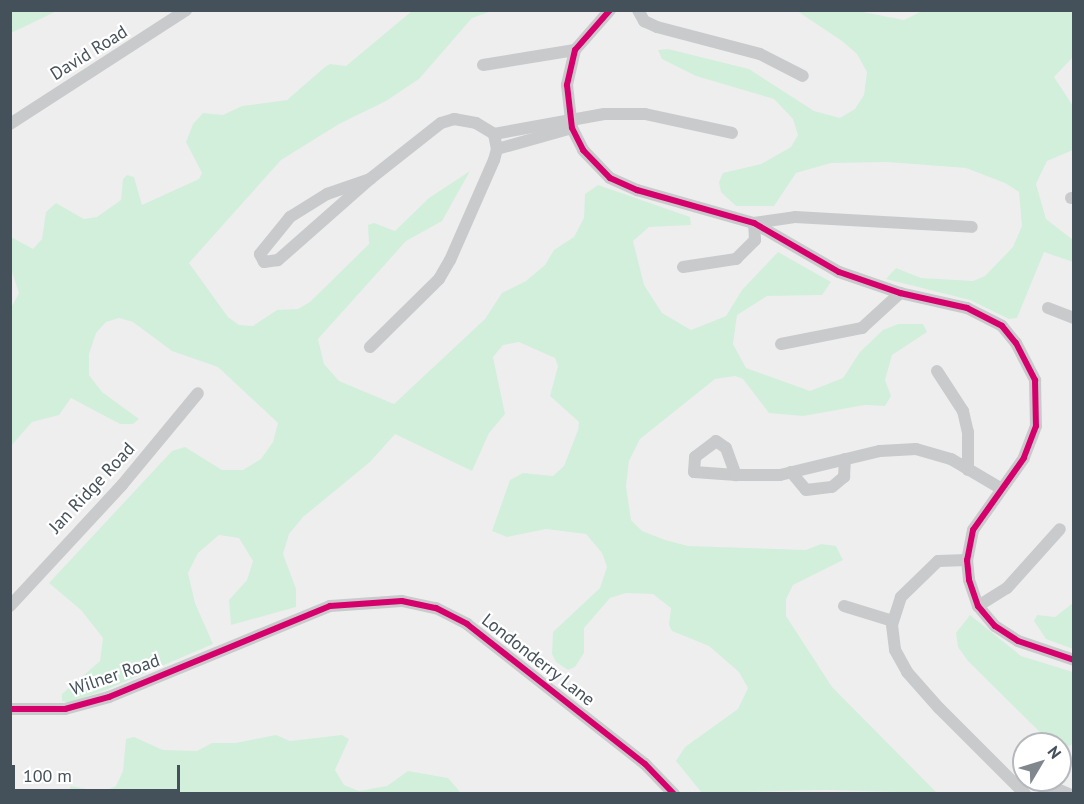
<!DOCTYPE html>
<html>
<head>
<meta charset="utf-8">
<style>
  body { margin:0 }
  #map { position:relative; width:1084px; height:804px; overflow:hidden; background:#efeeee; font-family:"PT Sans",sans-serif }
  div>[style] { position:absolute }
  .green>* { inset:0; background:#d2efdc }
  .minor>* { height:12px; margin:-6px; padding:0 6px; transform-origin:6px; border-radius:6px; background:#c8cacc }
  .cycleway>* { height:6px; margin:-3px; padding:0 3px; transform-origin:3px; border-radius:3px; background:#d6006c }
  span { translate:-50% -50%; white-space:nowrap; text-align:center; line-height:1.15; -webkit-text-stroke:4.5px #fff; paint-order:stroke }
  .street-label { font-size:18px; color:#45515a }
  .frame { position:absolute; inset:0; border:12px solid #45515a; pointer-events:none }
  .north { position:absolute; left:1012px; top:732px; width:60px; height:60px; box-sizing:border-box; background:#fff; border:2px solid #b5b9bd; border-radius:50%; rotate:52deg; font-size:16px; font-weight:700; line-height:24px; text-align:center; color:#45515a }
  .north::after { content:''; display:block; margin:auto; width:21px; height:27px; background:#80888e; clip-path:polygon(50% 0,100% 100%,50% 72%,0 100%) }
  .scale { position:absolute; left:12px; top:765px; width:168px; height:27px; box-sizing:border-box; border:3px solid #45515a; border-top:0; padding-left:8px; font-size:18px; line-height:21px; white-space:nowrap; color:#45515a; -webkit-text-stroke:4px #fff; paint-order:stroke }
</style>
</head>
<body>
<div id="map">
  <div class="green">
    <i style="clip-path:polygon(11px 10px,57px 10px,57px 11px,11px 33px)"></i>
    <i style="clip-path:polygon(412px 11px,492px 11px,472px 18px,419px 79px,386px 101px,339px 124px,281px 160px,189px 263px,228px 317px,239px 325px,253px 326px,277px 310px,298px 309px,310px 302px,369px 244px,368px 225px,374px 223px,395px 231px,429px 198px,470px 171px,442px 221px,406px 241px,318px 339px,324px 364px,339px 381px,394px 404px,485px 319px,502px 293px,526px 281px,545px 265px,554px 250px,574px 237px,584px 218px,585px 194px,598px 185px,690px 217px,691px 225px,649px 227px,633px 241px,644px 285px,662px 313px,691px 330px,726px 316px,742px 290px,778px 252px,831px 282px,822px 295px,767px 296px,737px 315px,733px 344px,746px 368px,810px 391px,843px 378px,860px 352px,883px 330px,898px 324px,923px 324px,927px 332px,892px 355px,885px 380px,891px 396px,885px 406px,865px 405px,803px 416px,769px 413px,743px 379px,735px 376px,715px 379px,640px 439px,629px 461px,626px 486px,631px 520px,642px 531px,665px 540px,688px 546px,806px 550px,821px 544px,836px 546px,843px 560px,793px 585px,786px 599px,786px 616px,832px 687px,937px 793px,825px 790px,702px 793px,676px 761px,685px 747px,738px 709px,748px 688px,739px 672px,709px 646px,672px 631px,669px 625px,671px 608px,653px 594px,626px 593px,610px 598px,584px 628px,584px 653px,575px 667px,568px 670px,556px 662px,552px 654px,553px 632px,600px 588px,607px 567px,602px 553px,586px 534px,546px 529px,507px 537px,492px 531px,510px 480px,523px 473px,553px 476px,564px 466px,578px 430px,579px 422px,550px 396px,558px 366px,555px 358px,519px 342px,503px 345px,493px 357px,505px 414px,489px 433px,472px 471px,395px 434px,370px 462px,303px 517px,289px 534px,283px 554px,296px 589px,296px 607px,231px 625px,229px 600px,247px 580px,253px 561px,239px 538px,219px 535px,198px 553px,188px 573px,195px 603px,213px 644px,108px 689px,69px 703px,62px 701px,62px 694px,100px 661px,103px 638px,81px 610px,49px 583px,172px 451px,185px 447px,222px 470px,243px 470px,261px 459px,273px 442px,278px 423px,218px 367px,172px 351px,133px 322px,119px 318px,106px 322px,96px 333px,89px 354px,89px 375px,102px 392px,139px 419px,133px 424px,120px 424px,71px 398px,59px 415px,32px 422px,11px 446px,11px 308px,19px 293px,11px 269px,11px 237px,33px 249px,42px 239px,46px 212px,56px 203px,84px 219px,97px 217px,121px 200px,123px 179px,127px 175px,134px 177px,142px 205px,199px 179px,202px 173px,186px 142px,193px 124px,203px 113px,223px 115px,242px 106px,287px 100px,325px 67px,330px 64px,346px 66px)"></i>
    <i style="clip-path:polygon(797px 11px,858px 11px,904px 20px,922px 11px,1073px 11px,1073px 57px,1054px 77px,1073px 106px,1073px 150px,1047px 161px,1036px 184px,1046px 219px,1073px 240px,1073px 262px,1044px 252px,1017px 318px,1009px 319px,970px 300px,886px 279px,896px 268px,921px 278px,973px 281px,985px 276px,1013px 247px,1022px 226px,1019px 192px,1005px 183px,966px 168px,887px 162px,831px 163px,796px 173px,774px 206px,736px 206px,721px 192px,719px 182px,723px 173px,761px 164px,791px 147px,798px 135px,793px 119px,774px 99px,696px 76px,662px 59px,658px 50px,668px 49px,749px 69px,814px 111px,840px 118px,855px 109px,864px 95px,867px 72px,857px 54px,842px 41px)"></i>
    <i style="clip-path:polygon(1073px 603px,1073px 649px,1046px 639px,1034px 621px,1037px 615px,1055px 617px)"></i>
    <i style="clip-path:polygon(970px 615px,1021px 656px,1073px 672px,1073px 744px,1065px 748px,1051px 743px,968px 661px,958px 647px,956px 633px)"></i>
    <i style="clip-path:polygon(276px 735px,290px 741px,342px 735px,349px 739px,335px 770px,344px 785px,359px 791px,387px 786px,408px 771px,448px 778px,461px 793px,68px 793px,71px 786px,102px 792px,116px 786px,123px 771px,126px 739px,134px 737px,163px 750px,197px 751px,212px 743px,235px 743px)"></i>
  </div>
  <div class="minor">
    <i style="left:610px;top:10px;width:53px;rotate:131.2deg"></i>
    <i style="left:575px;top:50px;width:36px;rotate:103deg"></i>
    <i style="left:567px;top:85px;width:43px;rotate:83.4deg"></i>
    <i style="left:572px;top:128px;width:25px;rotate:63deg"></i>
    <i style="left:583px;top:150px;width:39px;rotate:46deg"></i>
    <i style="left:610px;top:178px;width:30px;rotate:24deg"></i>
    <i style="left:637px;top:190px;width:122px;rotate:15.8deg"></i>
    <i style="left:754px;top:223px;width:98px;rotate:30deg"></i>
    <i style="left:839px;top:272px;width:65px;rotate:19deg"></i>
    <i style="left:900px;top:293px;width:69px;rotate:12.6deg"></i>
    <i style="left:967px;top:308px;width:39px;rotate:27deg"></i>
    <i style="left:1002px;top:326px;width:22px;rotate:51deg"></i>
    <i style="left:1016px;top:343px;width:42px;rotate:62.8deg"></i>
    <i style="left:1035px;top:380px;width:46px;rotate:88.8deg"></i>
    <i style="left:1036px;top:426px;width:34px;rotate:111deg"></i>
    <i style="left:1024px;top:458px;width:88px;rotate:125.3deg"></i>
    <i style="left:973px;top:530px;width:31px;rotate:101deg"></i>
    <i style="left:967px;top:560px;width:20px;rotate:84deg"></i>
    <i style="left:969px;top:580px;width:28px;rotate:71deg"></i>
    <i style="left:978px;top:606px;width:26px;rotate:50deg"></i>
    <i style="left:995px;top:626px;width:27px;rotate:33deg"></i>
    <i style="left:1018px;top:641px;width:59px;rotate:18.7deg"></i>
    <i style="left:638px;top:10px;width:13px;rotate:61deg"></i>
    <i style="left:644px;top:21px;width:14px;rotate:25deg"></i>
    <i style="left:657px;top:27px;width:106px;rotate:14.7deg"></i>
    <i style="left:760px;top:54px;width:48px;rotate:27.1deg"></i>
    <i style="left:483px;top:65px;width:93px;rotate:-9.3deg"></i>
    <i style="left:10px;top:124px;width:210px;rotate:-32.9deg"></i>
    <i style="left:494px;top:134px;width:112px;rotate:-10.3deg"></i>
    <i style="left:604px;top:114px;width:41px"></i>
    <i style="left:645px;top:114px;width:89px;rotate:12.3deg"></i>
    <i style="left:497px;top:149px;width:78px;rotate:-15.6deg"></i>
    <i style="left:370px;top:179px;width:90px;rotate:-38.3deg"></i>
    <i style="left:441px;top:123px;width:14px;rotate:-17deg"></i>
    <i style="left:454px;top:119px;width:22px;rotate:10deg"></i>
    <i style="left:476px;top:123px;width:21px;rotate:31deg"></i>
    <i style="left:494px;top:134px;width:15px;rotate:79deg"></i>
    <i style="left:497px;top:149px;width:11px;rotate:105deg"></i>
    <i style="left:494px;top:160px;width:109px;rotate:113.7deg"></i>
    <i style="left:450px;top:260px;width:22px;rotate:120deg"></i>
    <i style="left:439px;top:279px;width:97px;rotate:135.4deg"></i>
    <i style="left:370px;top:179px;width:123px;rotate:138.6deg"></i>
    <i style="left:278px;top:260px;width:14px;rotate:172deg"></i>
    <i style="left:264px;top:262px;width:9px;rotate:-117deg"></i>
    <i style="left:260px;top:254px;width:48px;rotate:-51deg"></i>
    <i style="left:290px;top:217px;width:44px;rotate:-31.9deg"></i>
    <i style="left:327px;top:194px;width:46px;rotate:-19.2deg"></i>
    <i style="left:1071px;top:198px;width:3px"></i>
    <i style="left:683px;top:267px;width:54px;rotate:-8.6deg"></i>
    <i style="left:736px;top:259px;width:27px;rotate:-45deg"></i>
    <i style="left:755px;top:240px;width:17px;rotate:-93deg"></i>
    <i style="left:754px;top:223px;width:41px;rotate:-8.3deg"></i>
    <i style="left:795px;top:217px;width:177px;rotate:3.2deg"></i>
    <i style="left:1048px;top:308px;width:28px;rotate:21deg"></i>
    <i style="left:781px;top:344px;width:83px;rotate:-11.2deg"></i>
    <i style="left:862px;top:328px;width:52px;rotate:-42.6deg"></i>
    <i style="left:937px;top:371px;width:48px;rotate:57deg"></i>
    <i style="left:963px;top:411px;width:22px;rotate:77deg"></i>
    <i style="left:968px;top:432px;width:38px;rotate:90deg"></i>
    <i style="left:716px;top:441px;width:12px;rotate:35deg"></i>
    <i style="left:726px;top:448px;width:29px;rotate:70deg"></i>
    <i style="left:736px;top:475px;width:42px;rotate:-175.9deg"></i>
    <i style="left:694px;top:472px;width:15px;rotate:-86deg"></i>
    <i style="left:695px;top:457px;width:26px;rotate:-37deg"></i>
    <i style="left:791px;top:472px;width:23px;rotate:50deg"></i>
    <i style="left:806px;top:490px;width:26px;rotate:-7deg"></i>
    <i style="left:832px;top:487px;width:16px;rotate:-40deg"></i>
    <i style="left:844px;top:477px;width:18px;rotate:-87deg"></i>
    <i style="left:736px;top:475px;width:44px"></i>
    <i style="left:780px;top:475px;width:103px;rotate:-13.5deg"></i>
    <i style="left:880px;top:451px;width:36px;rotate:-3deg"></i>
    <i style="left:916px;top:449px;width:36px;rotate:16deg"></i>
    <i style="left:951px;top:459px;width:57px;rotate:30.6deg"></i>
    <i style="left:967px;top:560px;width:29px;rotate:178deg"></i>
    <i style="left:938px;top:561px;width:52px;rotate:135.8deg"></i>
    <i style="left:901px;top:597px;width:29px;rotate:108deg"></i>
    <i style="left:892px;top:625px;width:25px;rotate:83deg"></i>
    <i style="left:895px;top:650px;width:25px;rotate:61deg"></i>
    <i style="left:907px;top:672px;width:48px;rotate:48.4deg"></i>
    <i style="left:939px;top:708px;width:122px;rotate:45deg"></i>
    <i style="left:10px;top:606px;width:165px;rotate:-47.2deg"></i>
    <i style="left:122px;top:485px;width:119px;rotate:-50.4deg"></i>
    <i style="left:844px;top:606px;width:51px;rotate:17deg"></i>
    <i style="left:978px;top:606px;width:34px;rotate:-32deg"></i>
    <i style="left:1007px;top:588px;width:79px;rotate:-48.1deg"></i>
    <i style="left:10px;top:709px;width:55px"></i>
    <i style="left:65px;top:709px;width:46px;rotate:-15.3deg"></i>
    <i style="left:109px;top:697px;width:239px;rotate:-22.4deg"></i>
    <i style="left:330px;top:606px;width:72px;rotate:-4deg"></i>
    <i style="left:402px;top:601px;width:35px;rotate:12deg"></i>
    <i style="left:436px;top:608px;width:35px;rotate:27deg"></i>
    <i style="left:467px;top:624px;width:226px;rotate:38.2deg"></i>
    <i style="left:645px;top:764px;width:42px;rotate:46deg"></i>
    <i style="left:1044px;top:794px;width:14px;rotate:-21deg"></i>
    <i style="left:1057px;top:789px;width:13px;rotate:23deg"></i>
  </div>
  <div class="cycleway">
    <i style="left:610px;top:10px;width:53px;rotate:131.2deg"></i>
    <i style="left:575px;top:50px;width:36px;rotate:103deg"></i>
    <i style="left:567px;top:85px;width:43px;rotate:83.4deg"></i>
    <i style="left:572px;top:128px;width:25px;rotate:63deg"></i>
    <i style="left:583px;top:150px;width:39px;rotate:46deg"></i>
    <i style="left:610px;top:178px;width:30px;rotate:24deg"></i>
    <i style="left:637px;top:190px;width:122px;rotate:15.8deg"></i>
    <i style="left:754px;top:223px;width:98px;rotate:30deg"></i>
    <i style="left:839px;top:272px;width:65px;rotate:19deg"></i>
    <i style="left:900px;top:293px;width:69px;rotate:12.6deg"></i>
    <i style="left:967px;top:308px;width:39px;rotate:27deg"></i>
    <i style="left:1002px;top:326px;width:22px;rotate:51deg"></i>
    <i style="left:1016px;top:343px;width:42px;rotate:62.8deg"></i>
    <i style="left:1035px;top:380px;width:46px;rotate:88.8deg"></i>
    <i style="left:1036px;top:426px;width:34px;rotate:111deg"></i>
    <i style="left:1024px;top:458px;width:88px;rotate:125.3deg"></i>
    <i style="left:973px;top:530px;width:31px;rotate:101deg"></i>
    <i style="left:967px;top:560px;width:20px;rotate:84deg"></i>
    <i style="left:969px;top:580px;width:28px;rotate:71deg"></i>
    <i style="left:978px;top:606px;width:26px;rotate:50deg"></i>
    <i style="left:995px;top:626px;width:27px;rotate:33deg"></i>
    <i style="left:1018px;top:641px;width:59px;rotate:18.7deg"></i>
    <i style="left:10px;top:709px;width:55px"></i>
    <i style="left:65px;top:709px;width:46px;rotate:-15.3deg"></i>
    <i style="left:109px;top:697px;width:239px;rotate:-22.4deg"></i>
    <i style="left:330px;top:606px;width:72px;rotate:-4deg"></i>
    <i style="left:402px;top:601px;width:35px;rotate:12deg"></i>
    <i style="left:436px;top:608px;width:35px;rotate:27deg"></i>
    <i style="left:467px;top:624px;width:226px;rotate:38.2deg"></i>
    <i style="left:645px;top:764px;width:42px;rotate:46deg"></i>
  </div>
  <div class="street-label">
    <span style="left:89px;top:53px;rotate:-32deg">David Road</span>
    <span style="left:92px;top:488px;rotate:-47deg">Jan Ridge Road</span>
    <span style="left:538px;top:660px;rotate:38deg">Londonderry Lane</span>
    <span style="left:115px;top:675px;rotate:-19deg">Wilner Road</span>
  </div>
  <div class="frame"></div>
  <div class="north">N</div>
  <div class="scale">100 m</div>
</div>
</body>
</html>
